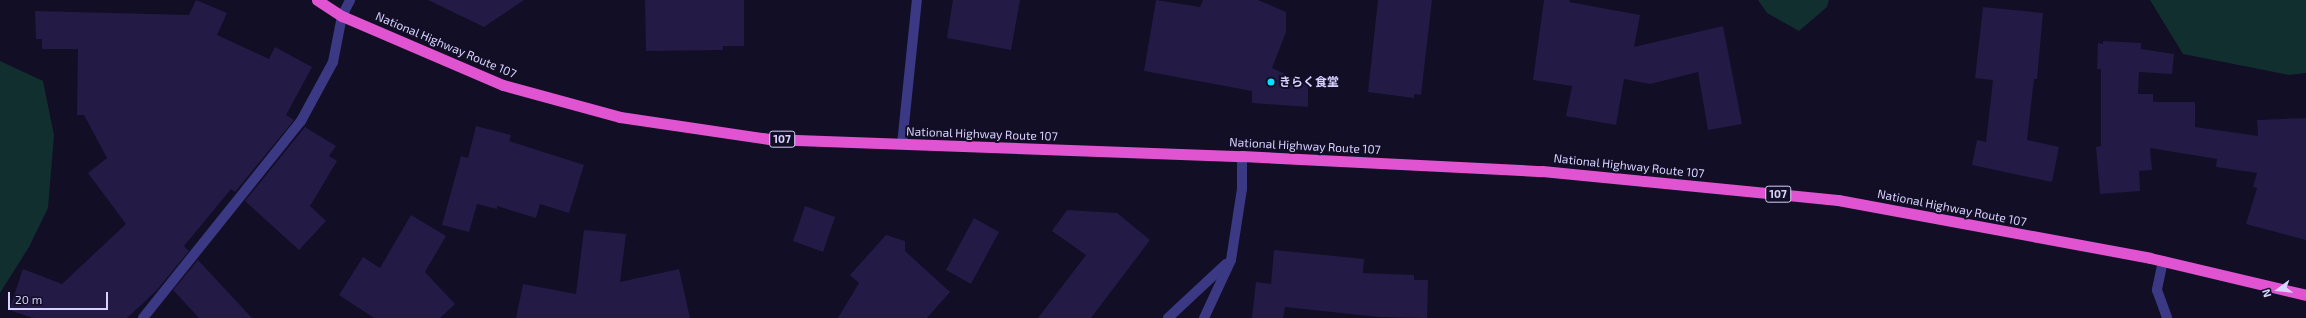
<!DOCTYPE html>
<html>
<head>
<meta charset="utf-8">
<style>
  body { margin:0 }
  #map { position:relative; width:2306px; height:318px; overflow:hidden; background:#120e25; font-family:"Exo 2","Noto Sans JP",sans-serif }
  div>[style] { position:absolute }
  .green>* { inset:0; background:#112f2e }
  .building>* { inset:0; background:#231a46 }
  .service>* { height:10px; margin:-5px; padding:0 5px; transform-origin:5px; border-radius:5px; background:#3b3884 }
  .minor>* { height:10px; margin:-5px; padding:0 5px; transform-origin:5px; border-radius:5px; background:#3b3884 }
  .trunk>* { height:11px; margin:-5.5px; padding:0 5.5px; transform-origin:5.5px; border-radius:5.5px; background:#e053d1 }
  .dots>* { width:11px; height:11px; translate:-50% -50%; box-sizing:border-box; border:2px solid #120e25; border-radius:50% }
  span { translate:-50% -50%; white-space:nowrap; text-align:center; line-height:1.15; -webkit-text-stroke:4px #120e25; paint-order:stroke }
  .shield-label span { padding:1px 3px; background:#120e25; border:1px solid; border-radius:3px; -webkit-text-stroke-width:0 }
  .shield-label { font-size:11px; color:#d7d2ff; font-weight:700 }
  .street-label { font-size:12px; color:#d7d2ff }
  .poi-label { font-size:12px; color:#d7d2ff; font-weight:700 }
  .left { translate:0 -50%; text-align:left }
  .north { position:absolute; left:2258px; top:270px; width:40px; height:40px; -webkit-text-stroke:3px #120e25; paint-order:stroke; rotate:254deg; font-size:11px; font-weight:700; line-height:16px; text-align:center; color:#d7d2ff }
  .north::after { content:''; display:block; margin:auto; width:14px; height:18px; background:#d7d2ff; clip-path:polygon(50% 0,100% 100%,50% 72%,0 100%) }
  .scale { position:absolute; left:8px; top:292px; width:100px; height:18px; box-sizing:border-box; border:2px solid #d7d2ff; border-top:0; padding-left:5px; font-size:12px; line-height:14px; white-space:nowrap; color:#d7d2ff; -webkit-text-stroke:3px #120e25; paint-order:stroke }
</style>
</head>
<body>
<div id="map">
  <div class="green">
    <i style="clip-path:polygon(1758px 0,1829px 0,1827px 7px,1799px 31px,1767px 13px)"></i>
    <i style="clip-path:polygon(2150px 0,2306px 0,2306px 73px,2289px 75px,2183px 54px)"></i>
    <i style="clip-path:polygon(0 61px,43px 81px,54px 135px,48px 208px,29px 247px,0 293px)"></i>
  </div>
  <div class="building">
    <i style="clip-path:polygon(196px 0,227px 13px,217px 35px,269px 59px,275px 47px,312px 67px,286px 115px,294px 120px,235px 192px,231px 189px,184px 246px,189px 251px,156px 291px,127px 318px,33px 318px,9px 310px,23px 269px,62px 284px,126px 224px,88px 173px,107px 158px,84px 115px,77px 115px,78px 49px,42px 49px,42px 39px,36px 39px,35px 11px,189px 15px)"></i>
    <i style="clip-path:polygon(428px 0,524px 0,484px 27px)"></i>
    <i style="clip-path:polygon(645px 0,744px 0,744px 46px,723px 46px,723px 50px,646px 51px)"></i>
    <i style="clip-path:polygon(953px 0,1020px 0,1011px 50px,947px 38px)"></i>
    <i style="clip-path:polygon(1156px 0,1200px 7px,1203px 0,1258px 0,1286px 12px,1286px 32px,1272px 68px,1308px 85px,1308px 107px,1252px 103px,1252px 91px,1144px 71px)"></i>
    <i style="clip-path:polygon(1378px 0,1432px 0,1421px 95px,1414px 94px,1414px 98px,1368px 92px)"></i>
    <i style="clip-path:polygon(1544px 0,1570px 0,1569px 2px,1640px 15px,1634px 47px,1723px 26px,1742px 124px,1708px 130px,1698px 72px,1650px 84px,1624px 79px,1616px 125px,1566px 116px,1572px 86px,1533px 80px)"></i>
    <i style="clip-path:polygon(1983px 7px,2043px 13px,2037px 79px,2034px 79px,2027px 140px,2059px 147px,2052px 182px,1972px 165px,1977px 140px,1986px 142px,1993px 80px,1975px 78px)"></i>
    <i style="clip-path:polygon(2103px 41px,2141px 43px,2141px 49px,2174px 54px,2172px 74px,2139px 72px,2138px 94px,2153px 94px,2153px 102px,2195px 102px,2195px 127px,2258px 136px,2257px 120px,2306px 118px,2306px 240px,2246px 224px,2257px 188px,2253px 187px,2257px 173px,2216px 167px,2217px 159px,2150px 148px,2152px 170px,2139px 171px,2140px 191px,2100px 194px,2096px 147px,2101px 146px,2101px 69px,2097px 69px,2098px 43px,2103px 44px)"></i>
    <i style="clip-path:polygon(476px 126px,511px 135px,509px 141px,584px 165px,569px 213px,540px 204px,536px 218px,497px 206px,497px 209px,477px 204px,469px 232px,442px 225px,461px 156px,468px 158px)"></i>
    <i style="clip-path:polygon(305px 127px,336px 146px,329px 156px,337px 161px,310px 206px,326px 221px,299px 250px,245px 201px)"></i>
    <i style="clip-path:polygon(805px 206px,835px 217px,823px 252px,793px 241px)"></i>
    <i style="clip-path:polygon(1067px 210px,1117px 213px,1150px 240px,1091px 318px,1038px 318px,1086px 255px,1052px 231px)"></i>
    <i style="clip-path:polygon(411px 215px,446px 236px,425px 272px,455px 304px,440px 318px,374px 318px,339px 295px,363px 257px,380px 268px)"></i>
    <i style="clip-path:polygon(974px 218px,999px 232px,971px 284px,946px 270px)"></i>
    <i style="clip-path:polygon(584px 230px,626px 234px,620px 282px,679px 269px,690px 318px,516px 318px,523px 284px,576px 294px)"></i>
    <i style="clip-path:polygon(886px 235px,905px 241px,905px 251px,950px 292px,927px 318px,838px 318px,859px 283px,850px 275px)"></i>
    <i style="clip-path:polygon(1274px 250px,1364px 259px,1363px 273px,1414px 275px,1414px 280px,1428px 280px,1427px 318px,1379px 317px,1285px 307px,1283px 318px,1252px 318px,1256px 282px,1271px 284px)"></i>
    <i style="clip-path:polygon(198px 260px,252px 318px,199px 318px,173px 290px)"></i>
  </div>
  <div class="service">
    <i style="left:902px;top:144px;width:145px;rotate:-84.1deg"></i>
  </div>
  <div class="minor">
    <i style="left:2163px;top:261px;width:30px;rotate:102deg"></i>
    <i style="left:2157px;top:290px;width:30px;rotate:70deg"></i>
    <i style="left:143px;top:318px;width:253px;rotate:-51.3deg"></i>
    <i style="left:301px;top:121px;width:67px;rotate:-61.5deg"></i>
    <i style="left:333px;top:62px;width:47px;rotate:-78.9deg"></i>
    <i style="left:342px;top:16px;width:18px;rotate:-63deg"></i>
    <i style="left:1168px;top:318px;width:79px;rotate:-43deg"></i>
    <i style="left:1204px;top:318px;width:64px;rotate:-65deg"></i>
    <i style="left:1231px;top:260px;width:72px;rotate:-81.2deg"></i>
    <i style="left:1242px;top:189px;width:33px;rotate:-90deg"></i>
  </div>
  <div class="trunk">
    <i style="left:317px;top:0;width:30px;rotate:33deg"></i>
    <i style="left:342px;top:16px;width:175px;rotate:23.2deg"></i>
    <i style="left:503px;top:85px;width:121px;rotate:15.3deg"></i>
    <i style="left:620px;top:117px;width:151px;rotate:8.4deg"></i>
    <i style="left:769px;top:139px;width:473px;rotate:2.1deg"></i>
    <i style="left:1242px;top:156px;width:300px;rotate:2.9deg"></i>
    <i style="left:1542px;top:171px;width:297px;rotate:5.6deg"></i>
    <i style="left:1838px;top:200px;width:317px;rotate:10.5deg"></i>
    <i style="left:2150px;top:258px;width:160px;rotate:13.3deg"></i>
  </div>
  <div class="dots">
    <i style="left:1271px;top:82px;background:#00e5fd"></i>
  </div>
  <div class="shield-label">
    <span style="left:782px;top:139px">107</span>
    <span style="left:1778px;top:194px">107</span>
  </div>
  <div class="street-label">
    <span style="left:446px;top:45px;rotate:23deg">National Highway Route 107</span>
    <span style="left:982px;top:134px;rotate:2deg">National Highway Route 107</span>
    <span style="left:1305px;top:146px;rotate:3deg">National Highway Route 107</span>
    <span style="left:1629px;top:166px;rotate:6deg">National Highway Route 107</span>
    <span style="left:1952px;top:208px;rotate:11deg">National Highway Route 107</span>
  </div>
  <div class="poi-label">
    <span class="left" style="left:1279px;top:82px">きらく食堂</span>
  </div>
  <div class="north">N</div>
  <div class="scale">20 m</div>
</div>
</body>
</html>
